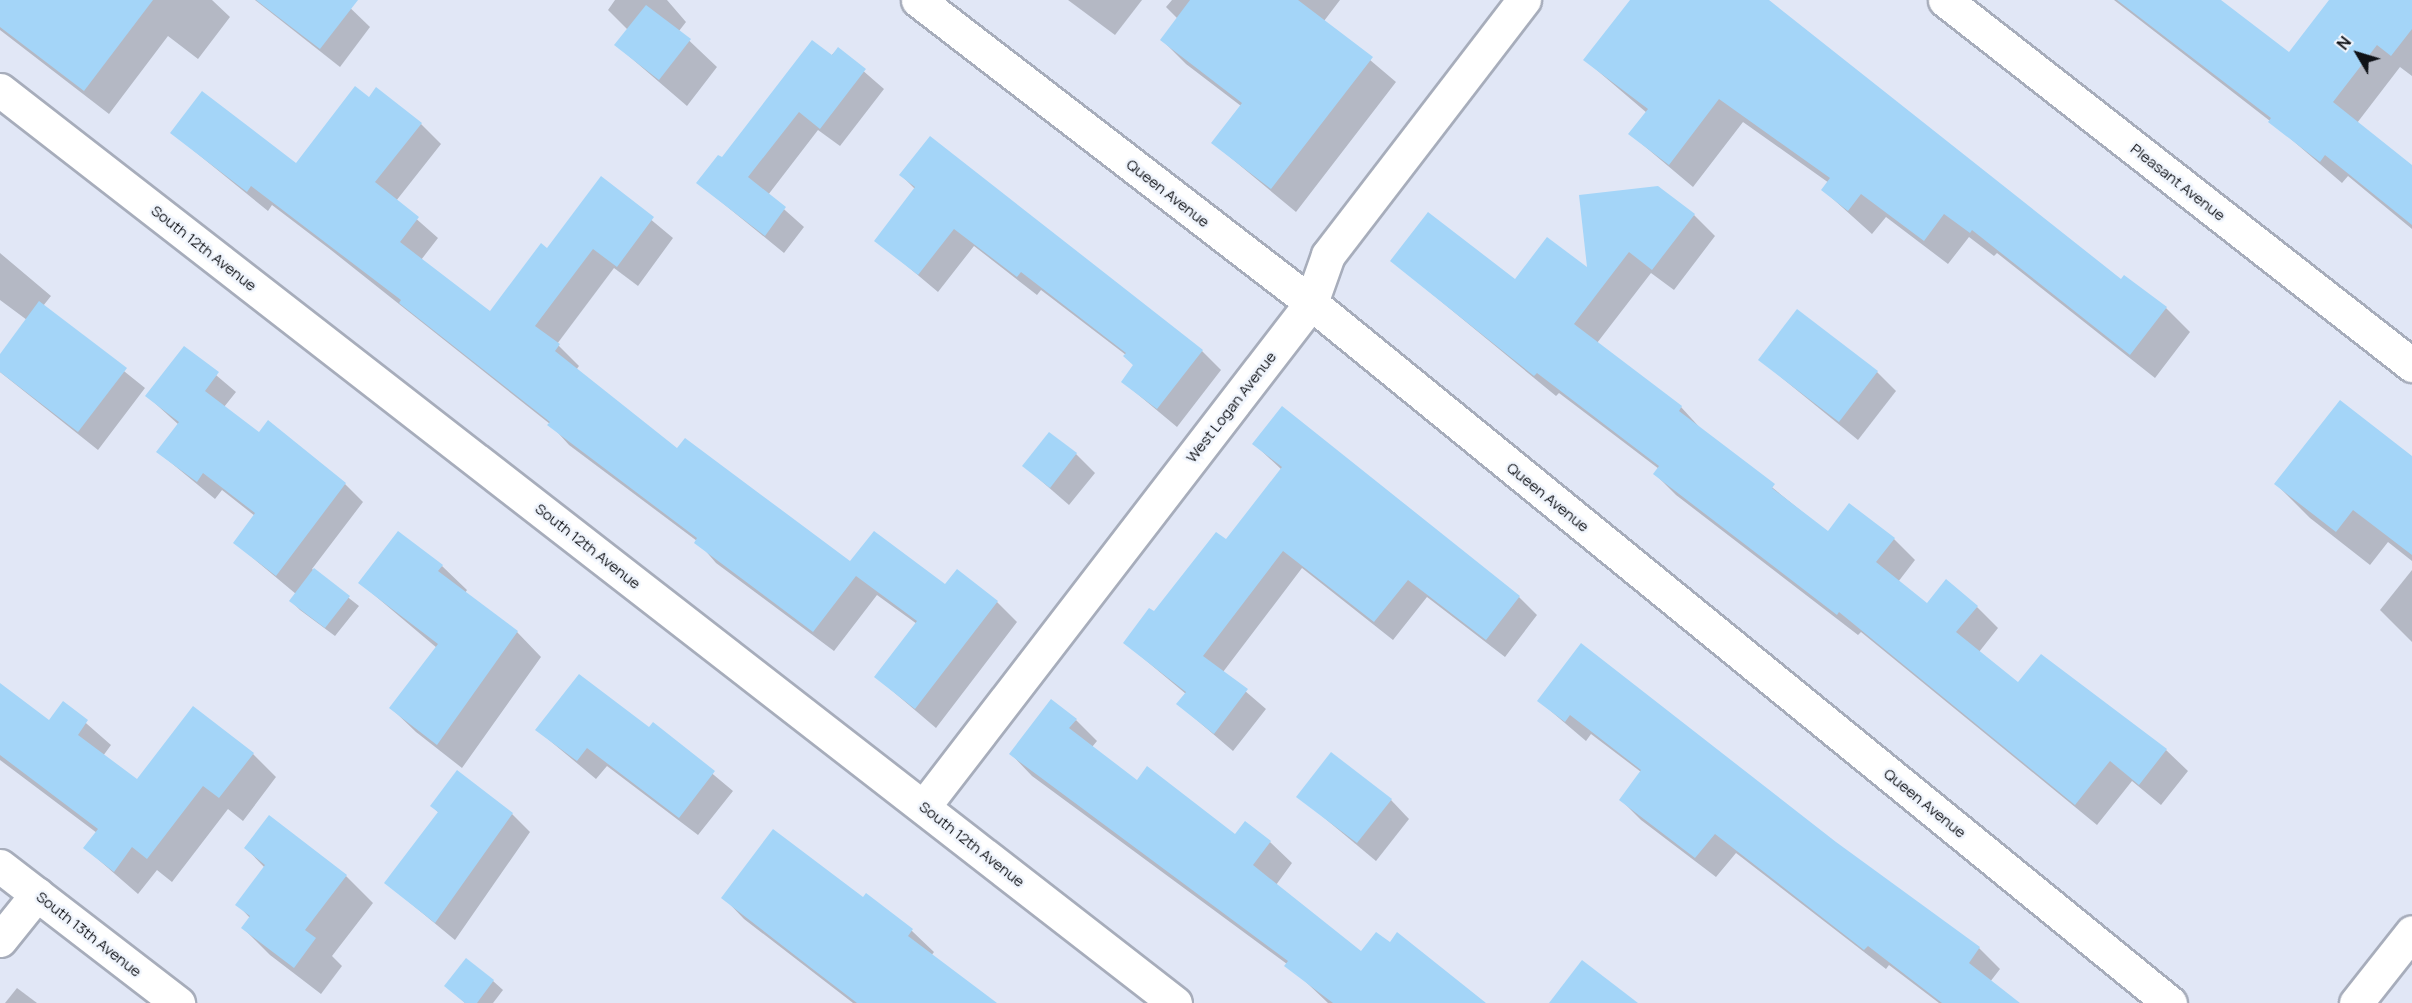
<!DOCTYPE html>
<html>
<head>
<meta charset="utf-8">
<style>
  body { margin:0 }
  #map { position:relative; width:2412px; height:1003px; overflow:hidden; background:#e1e7f6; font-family:Manrope,sans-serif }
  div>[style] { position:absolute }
  .shadow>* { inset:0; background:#0003 }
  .building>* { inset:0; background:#a4d5f8 }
  .roads { filter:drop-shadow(2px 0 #a7adbb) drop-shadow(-2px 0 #a7adbb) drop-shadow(0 2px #a7adbb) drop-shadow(0 -2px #a7adbb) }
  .minor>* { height:33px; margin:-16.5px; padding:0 16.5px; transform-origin:16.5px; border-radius:16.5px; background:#fff }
  .tertiary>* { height:33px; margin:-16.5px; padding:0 16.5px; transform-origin:16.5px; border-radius:16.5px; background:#fff }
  span { translate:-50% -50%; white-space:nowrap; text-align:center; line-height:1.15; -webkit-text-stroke:5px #f0f5fd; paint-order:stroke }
  .street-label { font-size:15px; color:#101217 }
  .north { position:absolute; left:2328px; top:24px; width:60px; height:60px; -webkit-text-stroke:4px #f0f5fd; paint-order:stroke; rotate:308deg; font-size:16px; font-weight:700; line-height:24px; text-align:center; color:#101217 }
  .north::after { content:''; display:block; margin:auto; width:21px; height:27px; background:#101217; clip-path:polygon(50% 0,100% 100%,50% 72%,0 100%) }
</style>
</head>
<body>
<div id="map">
  <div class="shadow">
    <i style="clip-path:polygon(0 0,212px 0,230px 17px,198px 59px,168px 36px,109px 114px,0 30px)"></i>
    <i style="clip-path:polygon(255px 0,342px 0,370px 27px,340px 67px)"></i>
    <i style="clip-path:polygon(615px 0,667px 0,686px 22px,679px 31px,717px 67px,687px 106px,616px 45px,628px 30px,608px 10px)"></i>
    <i style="clip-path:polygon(1068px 0,1142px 0,1115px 35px)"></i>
    <i style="clip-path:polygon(1172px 0,1340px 0,1324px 21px,1396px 82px,1296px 212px,1213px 143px,1241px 106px,1186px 64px,1162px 40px,1178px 19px,1166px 7px)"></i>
    <i style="clip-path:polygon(1632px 0,1766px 0,2121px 281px,2166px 308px,2190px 332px,2155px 378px,1997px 253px,1994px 256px,1969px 237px,1948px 264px,1886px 217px,1872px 234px,1823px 190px,1829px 183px,1743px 122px,1693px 187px,1630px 134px,1647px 113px,1585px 60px)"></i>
    <i style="clip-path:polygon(2114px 0,2219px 0,2289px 54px,2331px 0,2401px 0,2412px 9px,2412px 76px,2400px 67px,2357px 123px,2412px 167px,2412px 229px,2348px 176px,2342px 183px,2270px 121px)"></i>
    <i style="clip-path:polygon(838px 49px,884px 89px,840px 146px,818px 130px,768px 195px,804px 227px,784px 253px,698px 183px)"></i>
    <i style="clip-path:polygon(369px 99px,421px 124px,441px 144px,396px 201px,438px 238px,421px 260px,490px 313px,548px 250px,601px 178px,673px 238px,638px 286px,614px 268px,557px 344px,579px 366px,576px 370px,678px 450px,851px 564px,997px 602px,1017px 622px,936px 728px,876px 677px,917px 624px,877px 595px,834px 651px,716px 563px,697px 541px,569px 445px,550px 424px,331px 250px,272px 205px,268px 211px,172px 133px,296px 165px)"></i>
    <i style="clip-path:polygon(901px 175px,1202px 351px,1221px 370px,1177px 427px,1123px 382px,1134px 366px,1126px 355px,1041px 290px,1037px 295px,974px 246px,938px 292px,876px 240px,915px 189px)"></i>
    <i style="clip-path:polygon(1694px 215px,1715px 236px,1674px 290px,1651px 273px,1597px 343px,1681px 407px,1702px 430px,1828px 533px,1894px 539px,1915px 560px,1898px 582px,1927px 605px,1977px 607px,1998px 628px,1979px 652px,2018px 684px,2041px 656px,2166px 750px,2188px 771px,2161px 805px,2132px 781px,2097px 825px,1861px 632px,1858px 635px,1676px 495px,1655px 474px,1659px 469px,1559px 393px,1556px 396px,1392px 261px,1515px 281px,1589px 271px)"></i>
    <i style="clip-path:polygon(0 253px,51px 296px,43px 306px,145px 388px,98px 450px,0 372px,0 356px,27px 320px,0 300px)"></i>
    <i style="clip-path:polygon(184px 348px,236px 392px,224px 407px,259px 434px,345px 484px,363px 502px,312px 569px,359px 606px,335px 636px,300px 610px,291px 601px,296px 594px,235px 543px,255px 516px,222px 490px,215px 499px,158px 452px,179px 425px,147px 396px)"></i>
    <i style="clip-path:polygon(1760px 360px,1877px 372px,1896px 391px,1858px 440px)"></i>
    <i style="clip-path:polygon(1254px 444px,1519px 597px,1537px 615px,1505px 657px,1427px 597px,1393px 640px,1302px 568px,1223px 672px,1266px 709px,1233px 751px,1178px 704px,1186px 694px,1125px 643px,1226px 541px,1282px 470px)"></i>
    <i style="clip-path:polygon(1076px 454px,1095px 473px,1069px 505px,1024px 466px)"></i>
    <i style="clip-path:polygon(2412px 458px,2412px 561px,2388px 542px,2370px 565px,2310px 518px,2276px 484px)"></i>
    <i style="clip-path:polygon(442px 566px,467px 590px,465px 593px,517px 632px,541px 657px,462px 768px,416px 732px,391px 708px,437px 648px,360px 583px)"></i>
    <i style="clip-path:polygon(2412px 570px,2412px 642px,2380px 610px)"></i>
    <i style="clip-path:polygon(1582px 645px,1835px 843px,1979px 948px,2000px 969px,1990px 982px,2016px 1003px,1939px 1003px,1889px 965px,1886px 969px,1736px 853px,1716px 877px,1641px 820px,1621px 800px,1641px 772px,1591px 734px,1586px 741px,1539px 701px)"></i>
    <i style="clip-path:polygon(0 684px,49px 722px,63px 703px,111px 745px,103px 756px,137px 781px,253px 754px,276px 777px,243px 821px,228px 809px,172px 882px,157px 870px,138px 894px,85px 848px,97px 833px,0 760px)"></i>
    <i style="clip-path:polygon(1076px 720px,1097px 741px,1092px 747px,1138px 782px,1235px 836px,1270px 842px,1292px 863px,1276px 885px,1361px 953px,1480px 1003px,1328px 1003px,1287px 964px,1032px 776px,1011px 754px)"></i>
    <i style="clip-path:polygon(653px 724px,733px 791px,698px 835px,607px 766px,596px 779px,537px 730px,650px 729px)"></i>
    <i style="clip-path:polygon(1298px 796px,1391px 800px,1409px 819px,1376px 861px)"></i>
    <i style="clip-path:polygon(432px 806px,512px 814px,530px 832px,455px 940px,386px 883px,439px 813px)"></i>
    <i style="clip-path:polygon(246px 848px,346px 876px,373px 903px,332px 956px,342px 966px,321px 994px,270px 955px,243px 928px,250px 918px,237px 904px,265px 868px)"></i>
    <i style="clip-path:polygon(866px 896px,912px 931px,934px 952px,931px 956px,992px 1003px,853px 1003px,744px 919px,723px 897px,863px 899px)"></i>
    <i style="clip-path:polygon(493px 981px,503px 990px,493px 1003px,465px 1003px,446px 986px)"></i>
    <i style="clip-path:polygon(17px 988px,37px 1003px,5px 1003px)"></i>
  </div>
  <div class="building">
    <i style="clip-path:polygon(0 0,153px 0,84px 91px,0 27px)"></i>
    <i style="clip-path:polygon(256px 0,358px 0,320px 49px)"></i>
    <i style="clip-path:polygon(1190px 0,1298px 0,1373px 57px,1271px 189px,1211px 143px,1242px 103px,1160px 40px)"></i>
    <i style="clip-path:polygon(1630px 0,1769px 0,2121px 279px,2124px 275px,2167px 307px,2130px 355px,1972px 230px,1970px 233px,1944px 214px,1924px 241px,1861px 194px,1848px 211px,1821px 190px,1830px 178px,1719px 99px,1669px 165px,1628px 134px,1648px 109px,1583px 60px)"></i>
    <i style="clip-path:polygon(2117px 0,2221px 0,2289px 52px,2329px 0,2412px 0,2412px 29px,2391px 56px,2377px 45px,2333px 102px,2412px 165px,2412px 225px,2325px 155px,2320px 162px,2268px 122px,2271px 118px)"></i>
    <i style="clip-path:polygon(646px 5px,691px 39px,659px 80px,614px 45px)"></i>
    <i style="clip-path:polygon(812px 40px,832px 55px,838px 47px,866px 69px,820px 129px,799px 112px,748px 177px,786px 207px,765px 236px,696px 183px,718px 155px,722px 157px)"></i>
    <i style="clip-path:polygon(355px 86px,369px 97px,376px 87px,422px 123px,375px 182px,419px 217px,400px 242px,490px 311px,541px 243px,547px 248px,601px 176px,654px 217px,617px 267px,593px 249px,535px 326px,560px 344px,555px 351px,677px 448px,685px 438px,850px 561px,874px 531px,945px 584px,957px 569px,998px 601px,915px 709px,874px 677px,917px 621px,856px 576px,813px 632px,694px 543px,697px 538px,547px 425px,550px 422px,399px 303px,401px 300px,251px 186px,247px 192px,170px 133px,202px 91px,296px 163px)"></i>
    <i style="clip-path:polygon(930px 136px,1203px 350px,1157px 409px,1121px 382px,1133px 365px,1123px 356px,1126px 353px,1021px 272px,1017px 277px,954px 229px,918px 275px,874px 241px,915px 187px,899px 175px)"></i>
    <i style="clip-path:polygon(1658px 186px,1695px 214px,1652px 270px,1629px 252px,1574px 324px,1682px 406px,1679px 411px,1775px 484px,1772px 488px,1828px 531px,1849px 503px,1895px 538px,1876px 562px,1927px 603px,1946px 579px,1978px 606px,1956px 632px,2018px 682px,2041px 654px,2167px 749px,2139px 785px,2110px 761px,2075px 805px,1839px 612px,1837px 615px,1653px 474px,1659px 466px,1537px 373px,1534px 376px,1390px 261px,1428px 212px,1515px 279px,1547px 237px,1587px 267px,1579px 195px)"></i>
    <i style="clip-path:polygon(39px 301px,127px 368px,78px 432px,0 372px,0 354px)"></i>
    <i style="clip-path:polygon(1797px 309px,1878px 371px,1839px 422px,1758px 360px)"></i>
    <i style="clip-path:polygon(184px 346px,219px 372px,205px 391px,259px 432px,268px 420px,346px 483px,276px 576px,233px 543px,255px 513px,203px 473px,197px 482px,156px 452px,179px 422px,145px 396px)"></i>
    <i style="clip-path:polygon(2340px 400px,2412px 456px,2412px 555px,2353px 510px,2336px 532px,2274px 484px)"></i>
    <i style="clip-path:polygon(1282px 406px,1520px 596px,1486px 640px,1408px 580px,1374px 622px,1283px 551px,1203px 656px,1248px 689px,1214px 734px,1176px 704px,1186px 692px,1123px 643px,1149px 608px,1154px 611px,1216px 532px,1226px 539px,1282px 467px,1252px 444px)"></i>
    <i style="clip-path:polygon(1049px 432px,1077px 453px,1050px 488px,1022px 466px)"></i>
    <i style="clip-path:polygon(398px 531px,443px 565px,438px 571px,518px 631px,437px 745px,389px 708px,438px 644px,358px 583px)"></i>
    <i style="clip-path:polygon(314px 568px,350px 596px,325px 628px,289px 601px)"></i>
    <i style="clip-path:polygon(1581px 643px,1836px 842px,1980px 947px,1969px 963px,2020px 1003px,1942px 1003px,1868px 946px,1864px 950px,1715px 834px,1695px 858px,1619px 800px,1641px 770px,1570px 715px,1565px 722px,1537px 701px)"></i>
    <i style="clip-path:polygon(579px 674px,649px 727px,653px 722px,715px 771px,679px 818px,587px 748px,577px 761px,535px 730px)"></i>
    <i style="clip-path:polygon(0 683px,49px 720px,63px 701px,88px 720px,78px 735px,137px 779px,193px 706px,254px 753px,219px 798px,203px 786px,147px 859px,132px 847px,114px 872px,83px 848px,98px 829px,0 755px)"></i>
    <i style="clip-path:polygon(1051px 699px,1077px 719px,1069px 728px,1137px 780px,1147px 766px,1235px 834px,1245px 821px,1271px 841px,1253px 865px,1361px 951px,1376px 932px,1390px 942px,1397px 932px,1486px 1003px,1333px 1003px,1284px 966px,1288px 961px,1009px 754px)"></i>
    <i style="clip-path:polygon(1331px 752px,1392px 799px,1357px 843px,1296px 797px)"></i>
    <i style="clip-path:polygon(457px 770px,513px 813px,435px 923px,384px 883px,438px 812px,430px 806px)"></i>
    <i style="clip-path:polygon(269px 815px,347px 875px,305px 930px,316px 938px,294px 968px,241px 928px,250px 916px,235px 905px,265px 865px,244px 848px)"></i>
    <i style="clip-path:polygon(773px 829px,863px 897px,866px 893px,913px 929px,908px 936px,997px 1003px,857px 1003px,810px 967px,721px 898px)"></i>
    <i style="clip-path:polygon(466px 958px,494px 980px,477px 1003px,465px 1003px,444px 986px)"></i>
    <i style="clip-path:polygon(1582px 960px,1638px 1003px,1549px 1003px)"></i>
  </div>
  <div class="roads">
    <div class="minor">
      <i style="left:918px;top:0;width:496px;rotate:37.6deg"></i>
      <i style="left:1311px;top:303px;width:1108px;rotate:39.18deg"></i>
      <i style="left:1945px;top:0;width:593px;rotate:38.01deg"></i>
      <i style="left:0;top:90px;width:1488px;rotate:37.85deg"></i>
      <i style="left:924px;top:806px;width:635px;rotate:-52.43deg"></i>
      <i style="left:1311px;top:303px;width:51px;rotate:-70.5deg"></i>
      <i style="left:1328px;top:255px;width:322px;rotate:-52.5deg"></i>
      <i style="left:0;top:866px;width:225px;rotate:37.6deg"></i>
      <i style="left:0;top:940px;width:59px;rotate:-51.2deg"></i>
    </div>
    <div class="tertiary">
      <i style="left:2356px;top:1003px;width:90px;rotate:-51.7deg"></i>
    </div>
  </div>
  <div class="street-label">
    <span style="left:2178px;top:182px;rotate:38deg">Pleasant Avenue</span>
    <span style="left:1168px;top:193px;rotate:38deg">Queen Avenue</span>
    <span style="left:204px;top:248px;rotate:38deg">South 12th Avenue</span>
    <span style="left:1231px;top:407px;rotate:-52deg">West Logan Avenue</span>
    <span style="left:1548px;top:497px;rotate:39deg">Queen Avenue</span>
    <span style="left:588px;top:546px;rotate:38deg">South 12th Avenue</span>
    <span style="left:1925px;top:803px;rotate:39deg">Queen Avenue</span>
    <span style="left:972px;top:844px;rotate:38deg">South 12th Avenue</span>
    <span style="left:89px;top:934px;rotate:38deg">South 13th Avenue</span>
  </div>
  <div class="north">N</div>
</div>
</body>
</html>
